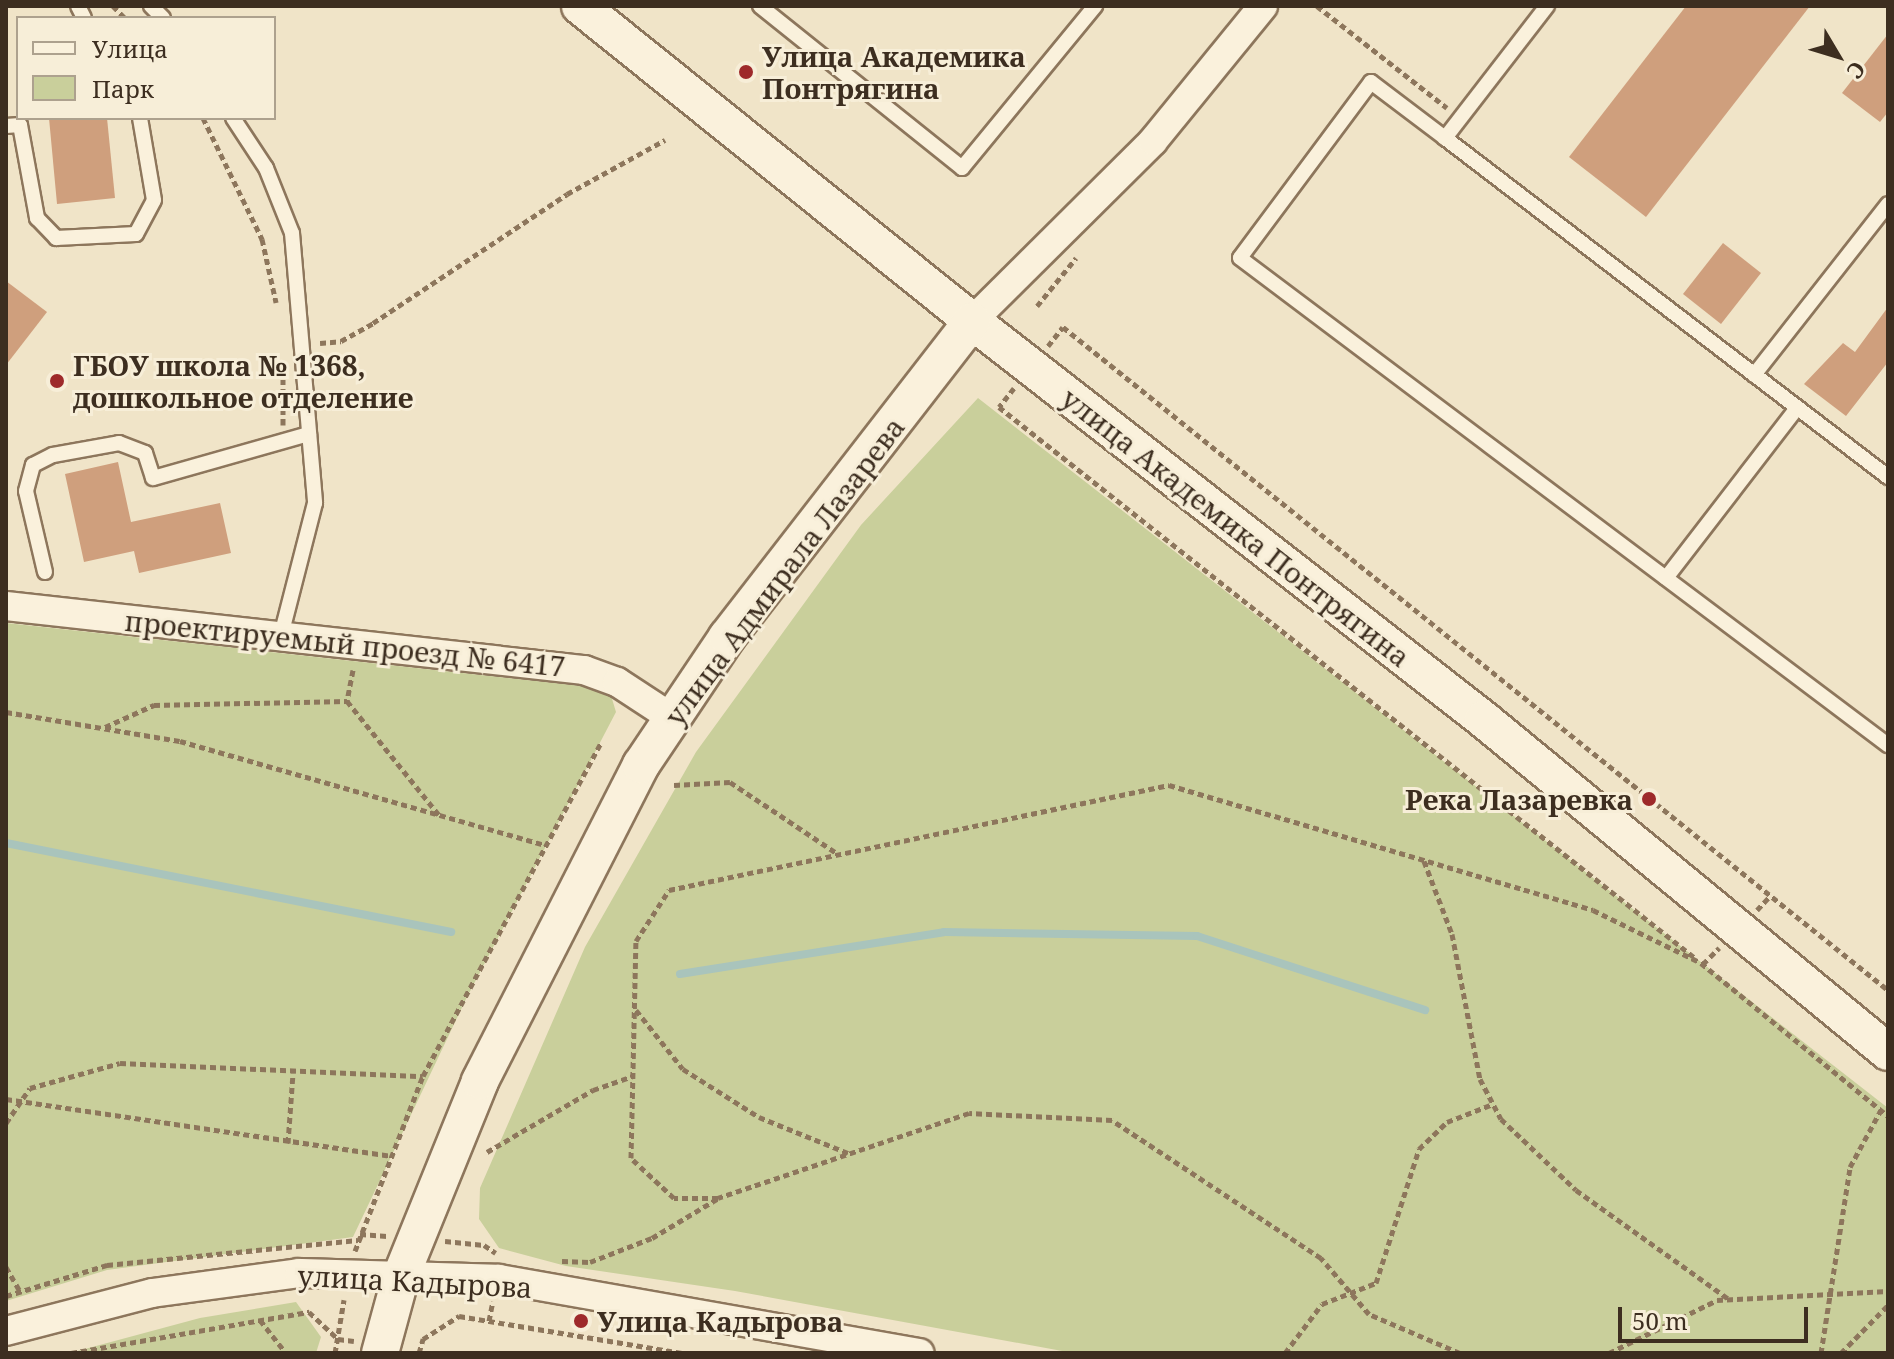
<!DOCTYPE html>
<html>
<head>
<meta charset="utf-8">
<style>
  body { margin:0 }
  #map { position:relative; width:1894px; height:1359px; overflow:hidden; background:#f0e4c8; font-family:"Noto Serif",serif }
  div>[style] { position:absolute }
  .green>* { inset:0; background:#c9cf9b }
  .stream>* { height:8px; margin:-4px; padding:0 4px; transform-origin:4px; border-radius:4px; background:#a9c4bc }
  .building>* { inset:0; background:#cf9f7d }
  .path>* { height:5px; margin-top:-2.5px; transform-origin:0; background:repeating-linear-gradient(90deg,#8d765c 0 6px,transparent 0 10px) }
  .roads { filter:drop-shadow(2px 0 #8d765c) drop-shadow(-2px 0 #8d765c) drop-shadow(0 2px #8d765c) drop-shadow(0 -2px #8d765c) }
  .service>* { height:14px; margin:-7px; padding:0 7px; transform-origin:7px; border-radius:7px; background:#faf1dc }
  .minor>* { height:28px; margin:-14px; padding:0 14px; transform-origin:14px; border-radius:14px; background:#faf1dc }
  .tertiary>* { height:36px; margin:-18px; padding:0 18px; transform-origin:18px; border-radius:18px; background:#faf1dc }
  .dots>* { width:22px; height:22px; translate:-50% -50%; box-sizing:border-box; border:4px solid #f7eed8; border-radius:50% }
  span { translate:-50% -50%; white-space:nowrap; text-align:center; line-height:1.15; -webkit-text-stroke:6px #f7eed8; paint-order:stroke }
  .poi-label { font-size:28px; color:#3d2e20; font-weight:700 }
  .left { translate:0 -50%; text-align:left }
  .right { translate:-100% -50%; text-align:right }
  .street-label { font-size:28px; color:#3d2e20 }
  .frame { position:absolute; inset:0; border:8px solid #3d2e20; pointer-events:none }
  .legend { position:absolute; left:16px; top:16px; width:260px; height:104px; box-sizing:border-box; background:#f7eed8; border:2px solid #ada18e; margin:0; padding:10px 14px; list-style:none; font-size:24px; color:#3d2e20 }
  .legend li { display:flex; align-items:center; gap:16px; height:40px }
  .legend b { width:40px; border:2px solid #ada18e }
  .north { position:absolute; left:1798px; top:16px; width:80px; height:80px; -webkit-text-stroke:6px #f7eed8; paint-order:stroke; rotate:128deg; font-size:22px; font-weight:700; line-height:32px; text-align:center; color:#3d2e20 }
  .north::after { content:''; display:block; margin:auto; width:28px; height:36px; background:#3d2e20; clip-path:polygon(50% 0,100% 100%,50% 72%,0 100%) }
  .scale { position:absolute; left:1618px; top:1307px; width:190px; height:36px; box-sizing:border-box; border:4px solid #3d2e20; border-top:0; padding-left:10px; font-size:24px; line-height:28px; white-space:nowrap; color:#3d2e20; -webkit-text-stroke:6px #f7eed8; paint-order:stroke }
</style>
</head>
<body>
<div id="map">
  <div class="green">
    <i style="clip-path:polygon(978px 398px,1888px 1108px,1888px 1353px,1073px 1353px,735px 1291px,566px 1266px,499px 1248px,479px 1219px,480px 1188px,585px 947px,696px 752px,861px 525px)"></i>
    <i style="clip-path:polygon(6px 623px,609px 689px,616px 712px,466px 999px,353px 1237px,107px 1270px,6px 1301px)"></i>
    <i style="clip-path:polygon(296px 1302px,321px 1337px,316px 1353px,70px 1353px,200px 1318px)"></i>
  </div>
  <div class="stream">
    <i style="left:6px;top:843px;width:454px;rotate:11.3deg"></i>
    <i style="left:680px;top:974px;width:267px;rotate:-9deg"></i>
    <i style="left:944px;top:932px;width:253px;rotate:0.9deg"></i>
    <i style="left:1197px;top:936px;width:240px;rotate:18deg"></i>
  </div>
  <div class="building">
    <i style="clip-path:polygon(1686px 6px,1810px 6px,1646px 217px,1569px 157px)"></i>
    <i style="clip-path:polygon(1888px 34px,1888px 112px,1880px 122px,1842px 93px)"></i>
    <i style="clip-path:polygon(49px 118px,107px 118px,115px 198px,57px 204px)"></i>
    <i style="clip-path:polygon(1723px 243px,1761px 273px,1721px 324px,1683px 294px)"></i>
    <i style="clip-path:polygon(6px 281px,47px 312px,6px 365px)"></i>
    <i style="clip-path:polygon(1888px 307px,1888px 362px,1846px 416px,1804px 384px,1843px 343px,1855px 352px)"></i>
    <i style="clip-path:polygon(118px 462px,131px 522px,220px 503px,231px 553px,139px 573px,134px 551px,84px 562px,65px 474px)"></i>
  </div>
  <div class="path">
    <i style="left:113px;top:6px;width:17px;rotate:45deg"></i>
    <i style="left:1317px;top:6px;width:165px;rotate:38.1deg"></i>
    <i style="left:203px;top:118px;width:135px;rotate:64deg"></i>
    <i style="left:262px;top:239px;width:65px;rotate:77.5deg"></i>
    <i style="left:1037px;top:306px;width:62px;rotate:-50.9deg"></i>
    <i style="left:320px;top:343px;width:21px;rotate:-5deg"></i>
    <i style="left:341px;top:341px;width:37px;rotate:-29deg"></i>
    <i style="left:373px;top:323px;width:233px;rotate:-33.6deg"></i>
    <i style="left:567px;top:194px;width:112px;rotate:-28.9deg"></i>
    <i style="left:1048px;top:346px;width:24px;rotate:-52deg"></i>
    <i style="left:1063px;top:327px;width:1058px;rotate:38.79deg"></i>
    <i style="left:283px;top:379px;width:46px;rotate:90deg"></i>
    <i style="left:1014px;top:388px;width:24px;rotate:128deg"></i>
    <i style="left:999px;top:407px;width:886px;rotate:38.36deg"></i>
    <i style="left:353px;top:670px;width:32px;rotate:101deg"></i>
    <i style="left:347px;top:701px;width:146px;rotate:51.1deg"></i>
    <i style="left:6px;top:712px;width:176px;rotate:9.5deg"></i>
    <i style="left:180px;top:741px;width:379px;rotate:15.9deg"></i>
    <i style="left:105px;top:727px;width:54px;rotate:-24.2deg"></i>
    <i style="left:154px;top:705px;width:193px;rotate:-1.2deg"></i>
    <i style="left:674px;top:785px;width:56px;rotate:-3.1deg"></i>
    <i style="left:730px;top:782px;width:130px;rotate:33.7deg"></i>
    <i style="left:1424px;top:861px;width:78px;rotate:69deg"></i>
    <i style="left:1452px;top:934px;width:148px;rotate:79.1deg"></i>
    <i style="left:1480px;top:1079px;width:45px;rotate:62.3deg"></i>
    <i style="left:1501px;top:1119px;width:103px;rotate:43.4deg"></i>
    <i style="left:1576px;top:1190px;width:188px;rotate:35.5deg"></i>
    <i style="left:1757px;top:910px;width:19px;rotate:-47deg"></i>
    <i style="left:1701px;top:963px;width:242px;rotate:39.3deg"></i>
    <i style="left:636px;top:1010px;width:75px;rotate:51.5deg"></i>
    <i style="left:683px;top:1069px;width:90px;rotate:32.3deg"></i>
    <i style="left:759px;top:1117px;width:96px;rotate:22deg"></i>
    <i style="left:6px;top:1099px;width:390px;rotate:8.4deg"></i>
    <i style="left:6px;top:1123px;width:42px;rotate:-55.6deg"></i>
    <i style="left:30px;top:1088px;width:93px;rotate:-15.5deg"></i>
    <i style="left:120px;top:1063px;width:303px;rotate:2.5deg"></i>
    <i style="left:288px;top:1143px;width:70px;rotate:-85.9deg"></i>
    <i style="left:487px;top:1152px;width:123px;rotate:-30.3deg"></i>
    <i style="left:593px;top:1090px;width:42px;rotate:-19.3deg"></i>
    <i style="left:360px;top:1234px;width:27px;rotate:4deg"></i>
    <i style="left:445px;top:1241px;width:39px;rotate:6deg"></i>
    <i style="left:484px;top:1245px;width:14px;rotate:34deg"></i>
    <i style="left:355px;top:1251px;width:188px;rotate:-68.8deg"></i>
    <i style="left:423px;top:1076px;width:378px;rotate:-61.9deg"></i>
    <i style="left:562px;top:1261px;width:28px;rotate:2deg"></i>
    <i style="left:590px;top:1262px;width:66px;rotate:-21.2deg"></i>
    <i style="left:652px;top:1238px;width:76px;rotate:-31deg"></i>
    <i style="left:6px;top:1267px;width:28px;rotate:60deg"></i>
    <i style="left:6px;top:1296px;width:106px;rotate:-17.1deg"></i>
    <i style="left:107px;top:1265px;width:252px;rotate:-5.7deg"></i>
    <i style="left:260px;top:1320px;width:42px;rotate:51.8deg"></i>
    <i style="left:489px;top:1321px;width:20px;rotate:-79deg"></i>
    <i style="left:71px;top:1353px;width:242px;rotate:-9.8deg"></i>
    <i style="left:309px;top:1312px;width:40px;rotate:43deg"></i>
    <i style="left:338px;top:1339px;width:16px;rotate:7deg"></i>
    <i style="left:335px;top:1353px;width:54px;rotate:-80.4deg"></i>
    <i style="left:419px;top:1353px;width:15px;rotate:-74deg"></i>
    <i style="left:423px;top:1339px;width:43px;rotate:-32.6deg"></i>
    <i style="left:459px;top:1316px;width:226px;rotate:9.4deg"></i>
    <i style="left:1285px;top:1353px;width:61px;rotate:-52.9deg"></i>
    <i style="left:1322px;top:1304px;width:58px;rotate:-21.3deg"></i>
    <i style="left:1376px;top:1283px;width:141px;rotate:-72.2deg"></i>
    <i style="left:1419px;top:1149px;width:39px;rotate:-44deg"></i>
    <i style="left:1447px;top:1122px;width:49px;rotate:-21.4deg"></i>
    <i style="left:1460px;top:1353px;width:99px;rotate:-156.8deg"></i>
    <i style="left:1369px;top:1314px;width:74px;rotate:-130.6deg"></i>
    <i style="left:1321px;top:1258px;width:250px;rotate:-146.6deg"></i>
    <i style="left:1112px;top:1120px;width:143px;rotate:-177.2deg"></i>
    <i style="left:969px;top:1113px;width:265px;rotate:161.3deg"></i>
    <i style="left:718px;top:1198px;width:44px;rotate:180deg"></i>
    <i style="left:674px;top:1198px;width:59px;rotate:-137.1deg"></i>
    <i style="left:631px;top:1158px;width:217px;rotate:-88.7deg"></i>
    <i style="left:636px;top:941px;width:61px;rotate:-57.1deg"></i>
    <i style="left:669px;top:890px;width:511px;rotate:-11.86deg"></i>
    <i style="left:1169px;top:785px;width:442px;rotate:16.4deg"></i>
    <i style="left:1593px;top:910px;width:123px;rotate:26.1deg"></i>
    <i style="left:1703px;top:964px;width:23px;rotate:-45deg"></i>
    <i style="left:1609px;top:1353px;width:120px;rotate:-26.1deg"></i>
    <i style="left:1717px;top:1300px;width:171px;rotate:-3deg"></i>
    <i style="left:1821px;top:1353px;width:188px;rotate:-81.1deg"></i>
    <i style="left:1850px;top:1167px;width:65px;rotate:-61.5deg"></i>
    <i style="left:1841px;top:1353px;width:67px;rotate:-45.6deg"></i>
  </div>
  <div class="roads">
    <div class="service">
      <i style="left:78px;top:6px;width:13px;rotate:63deg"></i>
      <i style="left:151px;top:6px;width:17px;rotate:45deg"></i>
      <i style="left:760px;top:6px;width:259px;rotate:38.7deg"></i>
      <i style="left:962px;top:168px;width:210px;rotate:-50.6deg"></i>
      <i style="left:1547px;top:6px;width:167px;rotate:127.7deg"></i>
      <i style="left:1445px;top:138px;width:558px;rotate:37.42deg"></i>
      <i style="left:233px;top:118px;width:60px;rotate:56.6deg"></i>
      <i style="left:266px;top:168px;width:70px;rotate:68.2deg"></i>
      <i style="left:292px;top:233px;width:271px;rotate:85.1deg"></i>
      <i style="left:315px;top:503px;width:136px;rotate:104.4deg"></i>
      <i style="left:6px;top:126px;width:14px;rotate:-4deg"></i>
      <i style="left:20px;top:125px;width:95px;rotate:79.6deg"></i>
      <i style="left:37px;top:218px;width:28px;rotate:46deg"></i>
      <i style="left:56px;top:238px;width:80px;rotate:-2.9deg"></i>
      <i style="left:136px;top:234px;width:38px;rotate:-62deg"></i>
      <i style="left:154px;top:200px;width:83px;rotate:-99.7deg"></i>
      <i style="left:1445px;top:138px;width:93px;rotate:-142.9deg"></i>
      <i style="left:1371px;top:82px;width:219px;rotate:126.7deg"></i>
      <i style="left:1240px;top:258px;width:811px;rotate:36.93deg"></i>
      <i style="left:1754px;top:375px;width:217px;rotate:-51.9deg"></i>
      <i style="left:45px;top:572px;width:83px;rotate:-103.2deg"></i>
      <i style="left:26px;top:491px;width:27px;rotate:-75deg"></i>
      <i style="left:33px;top:465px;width:22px;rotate:-27deg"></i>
      <i style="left:53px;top:455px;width:67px;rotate:-10.3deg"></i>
      <i style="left:119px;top:443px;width:28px;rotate:21deg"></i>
      <i style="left:145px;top:453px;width:26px;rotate:72deg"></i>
      <i style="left:153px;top:478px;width:162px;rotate:-15.8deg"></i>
      <i style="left:1666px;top:578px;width:215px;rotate:-52.4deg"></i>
    </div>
    <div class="minor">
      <i style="left:972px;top:321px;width:255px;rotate:-44.8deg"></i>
      <i style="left:1153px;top:141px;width:174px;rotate:-50.8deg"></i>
      <i style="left:6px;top:606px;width:582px;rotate:6.32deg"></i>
      <i style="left:584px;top:670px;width:35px;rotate:20deg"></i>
      <i style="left:617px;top:682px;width:66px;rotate:33.2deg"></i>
      <i style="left:6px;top:1331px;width:151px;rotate:-14.6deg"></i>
      <i style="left:152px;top:1293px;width:148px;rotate:-7.7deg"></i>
      <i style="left:299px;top:1273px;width:200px;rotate:1.7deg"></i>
      <i style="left:499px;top:1279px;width:427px;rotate:10deg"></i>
    </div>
    <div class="tertiary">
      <i style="left:580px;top:6px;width:503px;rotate:38.78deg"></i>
      <i style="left:972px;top:321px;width:648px;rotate:37.91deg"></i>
      <i style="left:1483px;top:719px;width:524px;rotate:39.43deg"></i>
      <i style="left:380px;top:1353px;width:80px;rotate:-74.7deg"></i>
      <i style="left:401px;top:1276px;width:210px;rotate:-67.9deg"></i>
      <i style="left:480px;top:1081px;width:355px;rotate:-63deg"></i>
      <i style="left:641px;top:765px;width:154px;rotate:-56.1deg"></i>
      <i style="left:727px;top:637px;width:400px;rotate:-52.2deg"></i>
    </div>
  </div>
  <div class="dots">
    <i style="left:746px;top:72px;background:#9e2a2b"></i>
    <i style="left:57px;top:381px;background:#9e2a2b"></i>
    <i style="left:1649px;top:799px;background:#9e2a2b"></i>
    <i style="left:581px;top:1321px;background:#9e2a2b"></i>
  </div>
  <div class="poi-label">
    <span class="left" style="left:762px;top:72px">Улица Академика<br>Понтрягина</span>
    <span class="left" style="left:73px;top:381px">ГБОУ школа № 1368,<br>дошкольное отделение</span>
    <span class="right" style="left:1633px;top:799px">Река Лазаревка</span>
    <span class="left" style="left:597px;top:1321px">Улица Кадырова</span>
  </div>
  <div class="street-label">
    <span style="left:1236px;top:527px;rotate:38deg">улица Академика Понтрягина</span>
    <span style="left:784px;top:571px;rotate:-53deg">улица Адмирала Лазарева</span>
    <span style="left:345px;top:643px;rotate:6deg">проектируемый проезд № 6417</span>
    <span style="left:415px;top:1281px;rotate:3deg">улица Кадырова</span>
  </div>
  <div class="frame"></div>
  <ul class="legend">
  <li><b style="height:10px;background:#faf1dc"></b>Улица</li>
  <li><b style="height:22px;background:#c9cf9b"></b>Парк</li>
  </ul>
  <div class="north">С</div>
  <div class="scale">50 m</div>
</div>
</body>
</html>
